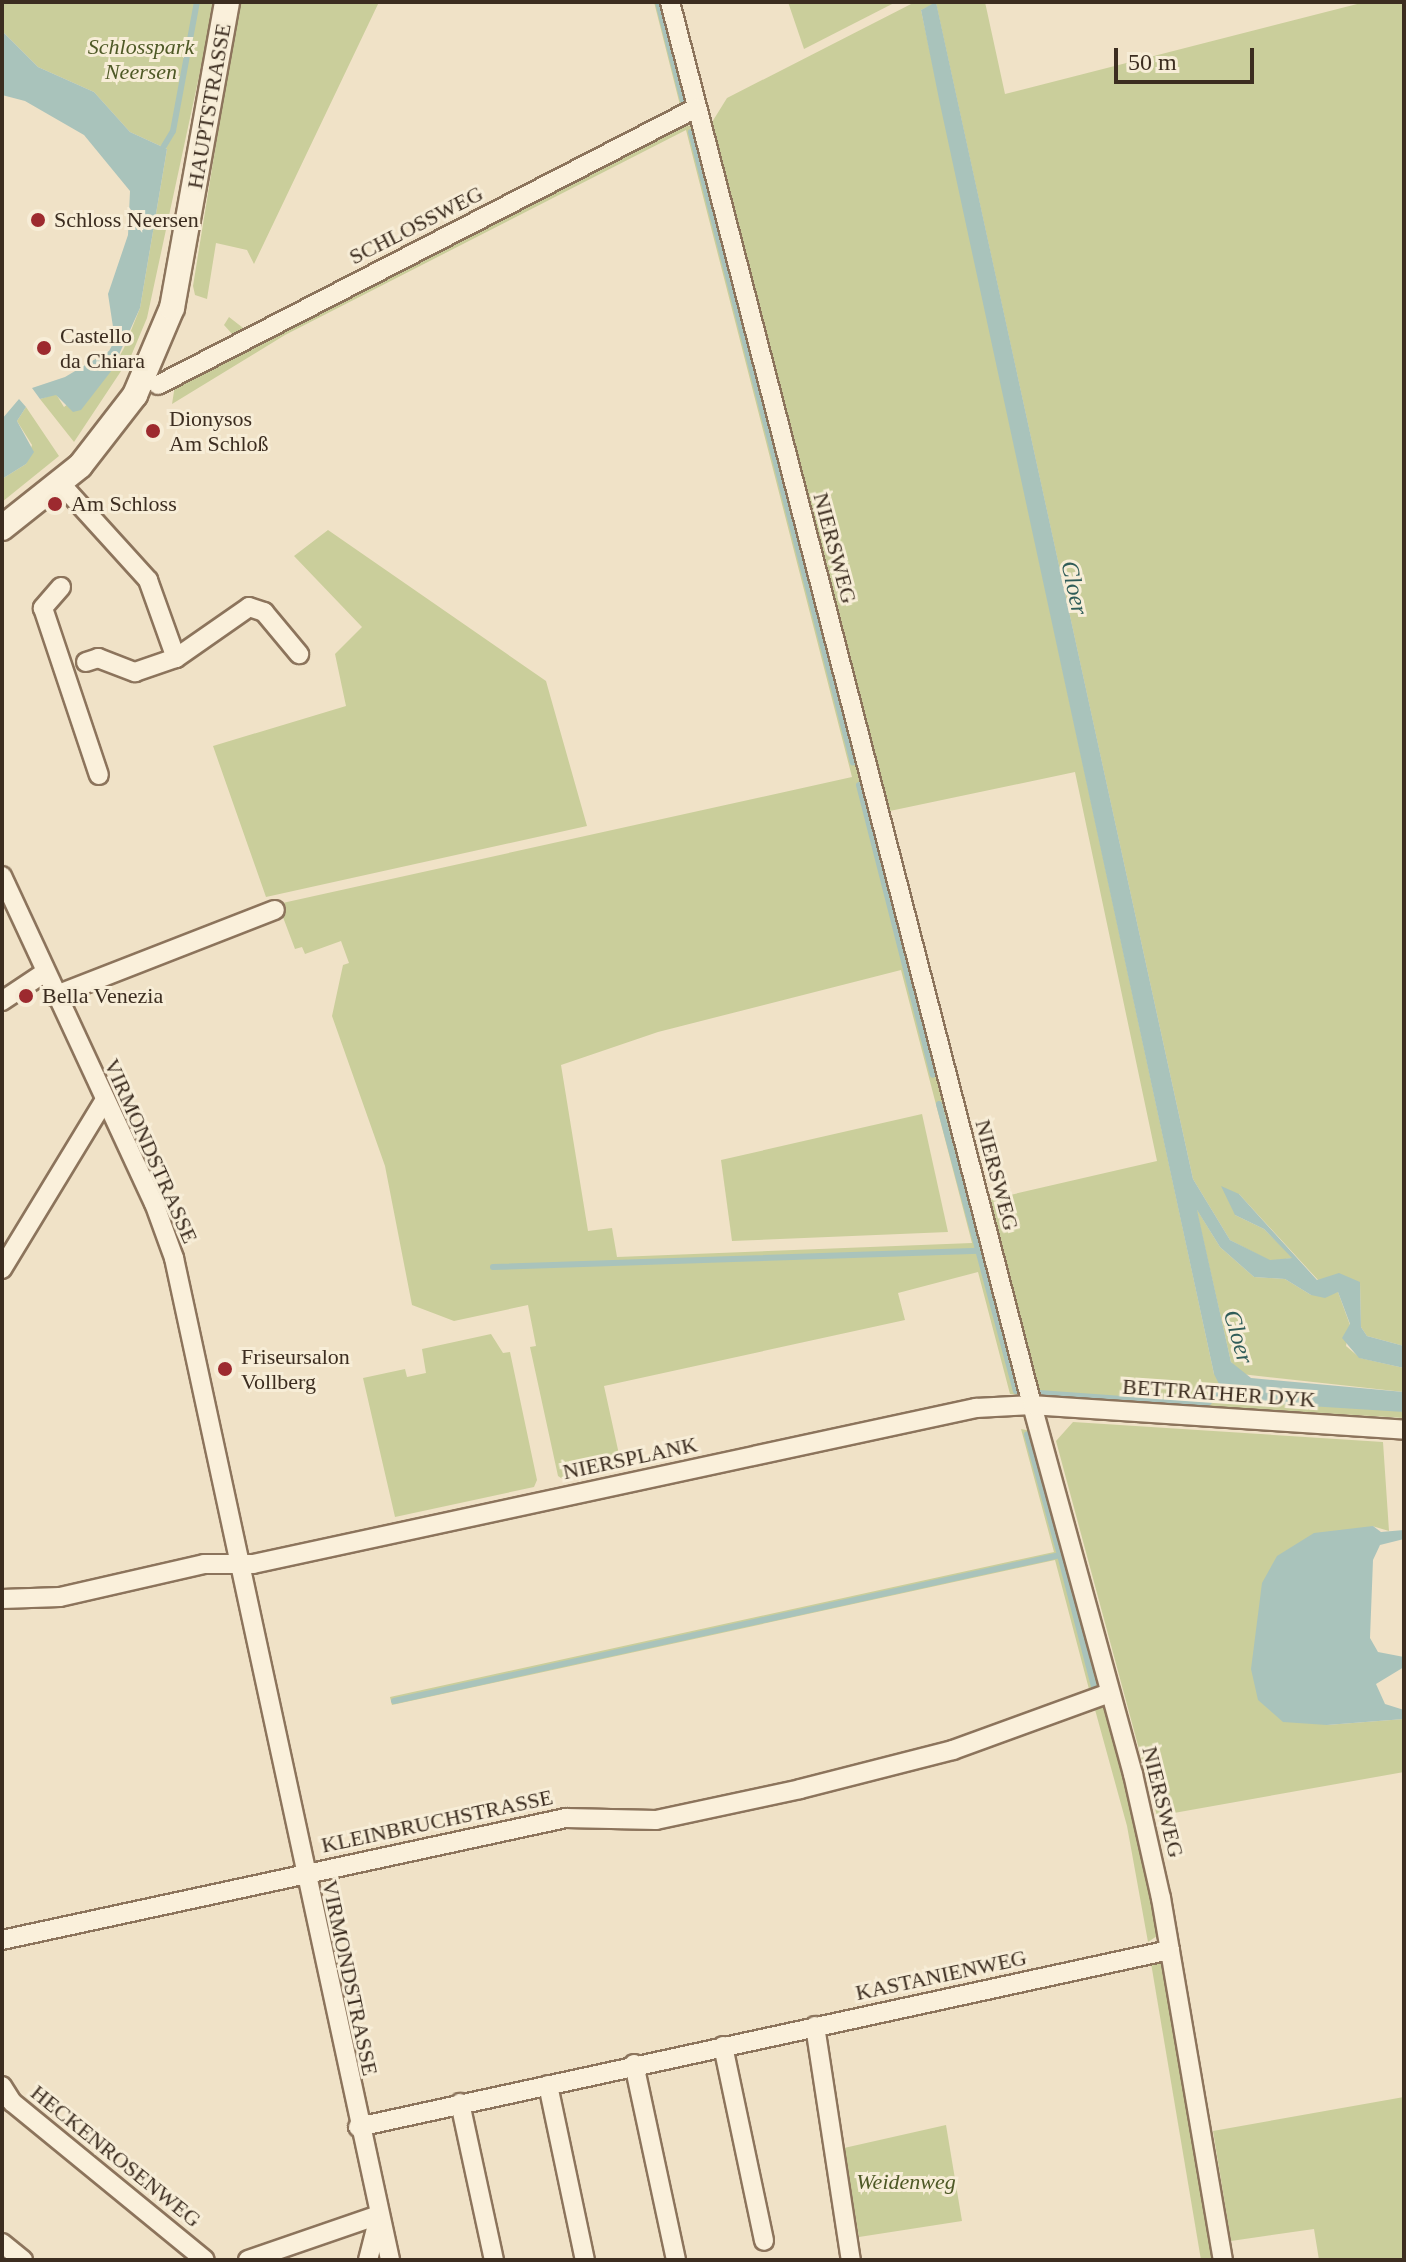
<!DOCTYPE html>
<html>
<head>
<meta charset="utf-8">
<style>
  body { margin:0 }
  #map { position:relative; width:1406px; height:2262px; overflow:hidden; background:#f0e2c7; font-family:"Times New Roman",serif }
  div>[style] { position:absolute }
  .green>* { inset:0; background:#cace9b }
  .water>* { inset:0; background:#a9c3bb }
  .stream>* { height:6px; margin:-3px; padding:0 3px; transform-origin:3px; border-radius:3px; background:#a9c3bb }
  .roads { filter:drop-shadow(2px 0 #8c745c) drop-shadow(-2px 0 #8c745c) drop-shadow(0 2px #8c745c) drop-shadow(0 -2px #8c745c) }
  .minor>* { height:18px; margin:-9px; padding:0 9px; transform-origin:9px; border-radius:9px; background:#faf0db }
  .tertiary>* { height:24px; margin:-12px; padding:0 12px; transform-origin:12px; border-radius:12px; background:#faf0db }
  .dots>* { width:22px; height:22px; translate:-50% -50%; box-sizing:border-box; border:4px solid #f7edd7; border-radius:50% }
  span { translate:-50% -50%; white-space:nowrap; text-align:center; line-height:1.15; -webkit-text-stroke:6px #f7edd7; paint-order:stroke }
  .park-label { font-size:22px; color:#4e5926; font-style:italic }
  .street-label { font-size:22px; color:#3c2d20 }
  .poi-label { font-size:22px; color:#3c2d20 }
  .left { translate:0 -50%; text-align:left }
  .water-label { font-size:24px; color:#2f5c58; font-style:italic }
  .frame { position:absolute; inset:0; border:4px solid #3c2d20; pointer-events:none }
  .scale { position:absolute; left:1114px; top:48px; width:140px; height:36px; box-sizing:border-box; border:4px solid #3c2d20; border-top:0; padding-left:10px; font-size:24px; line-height:28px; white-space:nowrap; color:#3c2d20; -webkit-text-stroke:6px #f7edd7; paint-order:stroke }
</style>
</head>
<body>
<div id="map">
  <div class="green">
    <i style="clip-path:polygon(2px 2px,215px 2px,147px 318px,131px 356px,74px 442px,40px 399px,56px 394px,64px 407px,112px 370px,124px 348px,140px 308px,167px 149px,130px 132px,94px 92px,38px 67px,2px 31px)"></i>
    <i style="clip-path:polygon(239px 2px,379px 2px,254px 264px,247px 250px,216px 243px,207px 299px,195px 295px,193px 286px)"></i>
    <i style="clip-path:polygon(654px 2px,664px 2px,690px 104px,246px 334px,233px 335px,224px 325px,229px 317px,247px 331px,681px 109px)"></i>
    <i style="clip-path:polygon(788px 2px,896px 2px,804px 49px)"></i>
    <i style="clip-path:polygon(915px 2px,985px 2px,1005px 94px,1365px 2px,1404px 2px,1404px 1346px,1367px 1336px,1361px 1327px,1360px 1282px,1318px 1280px,1239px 1194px,1235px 1215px,1264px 1229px,1293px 1258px,1270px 1261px,1230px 1240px,1193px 1179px,936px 3px,921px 10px,1214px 1374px,1404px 1412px,1404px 1418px,1034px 1396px,984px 1201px,1157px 1161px,1075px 772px,885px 812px,709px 127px,727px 98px)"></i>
    <i style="clip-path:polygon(evenodd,695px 125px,1022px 1395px,1010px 1394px,978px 1272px,898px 1293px,905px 1320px,604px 1386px,622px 1468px,564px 1480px,558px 1476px,530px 1347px,536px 1346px,528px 1305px,454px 1321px,412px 1305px,385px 1166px,332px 1016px,343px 965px,349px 963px,341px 941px,305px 954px,302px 947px,295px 949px,278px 904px,852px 777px,686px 130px,285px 335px,172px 404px,175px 385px,670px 128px,695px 125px,901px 970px,972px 1243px,617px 1257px,612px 1228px,588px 1231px,561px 1065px,658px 1032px,901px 970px)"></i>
    <i style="clip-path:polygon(26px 407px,59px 456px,2px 502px,2px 479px,26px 464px,32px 445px,17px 421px)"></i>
    <i style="clip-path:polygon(328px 530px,546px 681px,587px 826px,266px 897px,213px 746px,346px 706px,335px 654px,362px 627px,294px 556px)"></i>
    <i style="clip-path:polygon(922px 1114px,948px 1232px,732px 1241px,721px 1160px)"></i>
    <i style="clip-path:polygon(1196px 1208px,1220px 1247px,1254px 1277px,1285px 1279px,1311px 1295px,1338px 1292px,1350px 1325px,1346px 1346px,1360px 1358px,1404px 1368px,1404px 1392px,1241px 1374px,1231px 1362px)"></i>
    <i style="clip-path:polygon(491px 1334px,503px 1353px,510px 1352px,537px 1480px,534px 1487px,395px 1517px,363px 1378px,405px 1369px,407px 1377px,426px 1373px,422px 1349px)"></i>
    <i style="clip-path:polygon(1073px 1422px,1383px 1442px,1389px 1531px,1372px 1526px,1327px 1725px,1404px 1719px,1404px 1772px,1157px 1816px,1056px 1441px)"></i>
    <i style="clip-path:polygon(1021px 1429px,1031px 1431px,1101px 1688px,1090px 1693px,1055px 1560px,392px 1705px,390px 1697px,1054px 1552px)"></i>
    <i style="clip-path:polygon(1094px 1706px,1106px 1708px,1137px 1825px,1157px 1936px,1148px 1942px,1127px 1826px)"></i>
    <i style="clip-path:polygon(1151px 1963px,1163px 1964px,1212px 2260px,1201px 2260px)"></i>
    <i style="clip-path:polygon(1404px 2097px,1404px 2260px,1319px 2260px,1314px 2229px,1231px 2241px,1213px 2131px)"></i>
    <i style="clip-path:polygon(946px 2125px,962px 2221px,859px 2237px,844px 2148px)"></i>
  </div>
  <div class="water">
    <i style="clip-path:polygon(936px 2px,1193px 1179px,1230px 1240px,1270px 1260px,1292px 1258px,1264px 1229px,1235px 1215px,1221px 1186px,1239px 1194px,1317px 1280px,1339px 1273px,1360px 1282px,1361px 1327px,1367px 1336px,1404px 1346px,1404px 1368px,1359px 1358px,1342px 1338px,1350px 1324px,1338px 1292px,1325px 1298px,1311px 1295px,1285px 1279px,1254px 1277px,1220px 1247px,1197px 1210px,1231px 1362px,1251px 1378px,1404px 1392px,1404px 1412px,1245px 1402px,1219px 1384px,1214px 1374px,940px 104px,921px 10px)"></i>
    <i style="clip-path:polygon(2px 31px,38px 67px,94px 92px,130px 132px,167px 149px,140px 308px,112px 370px,81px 410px,73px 412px,56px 395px,40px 399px,32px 388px,65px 377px,109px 351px,115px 340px,108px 294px,128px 235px,130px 191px,84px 135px,25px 101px,2px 95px)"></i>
    <i style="clip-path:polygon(19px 399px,26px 407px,17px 421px,34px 452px,26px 464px,2px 479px,2px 419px)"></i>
    <i style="clip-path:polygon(1373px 1526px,1381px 1532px,1404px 1530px,1404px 1539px,1380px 1545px,1373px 1560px,1370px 1638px,1378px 1652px,1404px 1657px,1404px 1667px,1376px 1684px,1385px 1704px,1404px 1710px,1404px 1719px,1327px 1725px,1283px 1722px,1258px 1700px,1251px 1669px,1262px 1583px,1277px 1556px,1314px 1533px)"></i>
  </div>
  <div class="stream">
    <i style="left:658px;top:2px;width:102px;rotate:75.8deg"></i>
    <i style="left:691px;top:132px;width:651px;rotate:75.6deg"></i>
    <i style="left:164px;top:146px;width:17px;rotate:-59deg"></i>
    <i style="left:173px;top:131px;width:131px;rotate:-79.5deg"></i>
    <i style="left:859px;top:785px;width:299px;rotate:75.7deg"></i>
    <i style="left:939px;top:1104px;width:297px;rotate:75deg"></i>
    <i style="left:493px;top:1267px;width:487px;rotate:-1.9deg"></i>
    <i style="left:1039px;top:1393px;width:167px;rotate:4.1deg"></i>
    <i style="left:1206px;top:1405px;width:29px;rotate:-46deg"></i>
    <i style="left:1060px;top:1555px;width:135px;rotate:75.5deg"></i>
    <i style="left:394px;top:1701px;width:682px;rotate:-12.36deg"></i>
    <i style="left:1060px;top:1555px;width:125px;rotate:-105.3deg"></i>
  </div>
  <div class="roads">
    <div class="minor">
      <i style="left:670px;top:2px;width:1449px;rotate:75.53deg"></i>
      <i style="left:1032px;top:1405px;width:383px;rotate:74.7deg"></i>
      <i style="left:1133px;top:1774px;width:127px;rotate:77.3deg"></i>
      <i style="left:1161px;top:1898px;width:367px;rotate:80.3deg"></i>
      <i style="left:158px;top:385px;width:605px;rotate:-27.24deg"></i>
      <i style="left:61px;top:484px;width:130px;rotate:47.8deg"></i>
      <i style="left:148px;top:580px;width:83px;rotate:70.3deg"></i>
      <i style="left:176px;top:658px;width:89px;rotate:-34.9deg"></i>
      <i style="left:249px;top:607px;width:16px;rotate:18deg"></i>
      <i style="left:264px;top:612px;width:55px;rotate:50.2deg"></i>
      <i style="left:61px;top:587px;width:28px;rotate:131deg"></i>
      <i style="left:43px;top:608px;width:176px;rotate:71.5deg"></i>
      <i style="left:86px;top:662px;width:13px;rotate:-18deg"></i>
      <i style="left:98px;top:658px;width:40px;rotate:21deg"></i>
      <i style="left:135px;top:672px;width:43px;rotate:-18.9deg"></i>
      <i style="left:2px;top:876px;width:361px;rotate:65.1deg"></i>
      <i style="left:154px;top:1203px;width:59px;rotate:70deg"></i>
      <i style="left:174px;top:1258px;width:1025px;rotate:77.83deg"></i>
      <i style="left:54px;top:996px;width:237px;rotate:-21.3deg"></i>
      <i style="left:2px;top:1001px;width:50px;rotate:-33.7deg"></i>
      <i style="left:2px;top:1269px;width:197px;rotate:-58.7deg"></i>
      <i style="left:2px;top:1599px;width:58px;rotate:-2deg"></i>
      <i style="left:60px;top:1597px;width:148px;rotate:-12.9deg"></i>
      <i style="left:204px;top:1564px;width:49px"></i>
      <i style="left:253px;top:1564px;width:740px;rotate:-12.18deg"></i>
      <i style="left:976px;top:1408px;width:56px;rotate:-3.1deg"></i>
      <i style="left:1032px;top:1405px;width:373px;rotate:3.8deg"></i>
      <i style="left:2px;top:1940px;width:577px;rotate:-12.21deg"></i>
      <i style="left:566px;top:1818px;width:90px;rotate:1.3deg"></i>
      <i style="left:656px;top:1820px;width:147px;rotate:-12.1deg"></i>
      <i style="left:800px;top:1789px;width:158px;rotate:-14.3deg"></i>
      <i style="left:953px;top:1750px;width:167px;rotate:-20deg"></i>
      <i style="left:815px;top:2026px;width:237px;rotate:81.3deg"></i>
      <i style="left:723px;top:2046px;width:199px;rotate:78.1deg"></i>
      <i style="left:634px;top:2064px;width:200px;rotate:77.9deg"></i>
      <i style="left:548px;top:2085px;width:179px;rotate:78.1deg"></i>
      <i style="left:2px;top:2086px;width:19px;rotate:58deg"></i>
      <i style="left:12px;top:2102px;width:249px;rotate:39.3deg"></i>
      <i style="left:460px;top:2103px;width:161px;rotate:77.8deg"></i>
      <i style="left:358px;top:2127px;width:831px;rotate:-12.3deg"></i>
      <i style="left:2px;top:2243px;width:27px;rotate:39deg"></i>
      <i style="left:248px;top:2260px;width:139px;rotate:-19deg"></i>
      <i style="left:368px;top:2260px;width:44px;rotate:-75.7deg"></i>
    </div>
    <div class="tertiary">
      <i style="left:2px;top:528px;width:100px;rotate:-38.5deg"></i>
      <i style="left:80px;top:466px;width:90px;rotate:-52.2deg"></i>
      <i style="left:135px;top:395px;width:95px;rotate:-67deg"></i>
      <i style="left:172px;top:308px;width:311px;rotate:-79.8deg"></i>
    </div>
  </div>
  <div class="dots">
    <i style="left:38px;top:220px;background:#9d2a2f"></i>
    <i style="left:44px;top:348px;background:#9d2a2f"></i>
    <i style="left:153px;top:431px;background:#9d2a2f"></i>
    <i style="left:55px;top:504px;background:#9d2a2f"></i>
    <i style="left:26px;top:996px;background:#9d2a2f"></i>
    <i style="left:225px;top:1369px;background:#9d2a2f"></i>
  </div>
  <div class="park-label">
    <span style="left:141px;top:59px">Schlosspark<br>Neersen</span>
    <span style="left:906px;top:2182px">Weidenweg</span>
  </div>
  <div class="street-label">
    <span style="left:209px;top:106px;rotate:-80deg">HAUPTSTRASSE</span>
    <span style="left:416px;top:225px;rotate:-27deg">SCHLOSSWEG</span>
    <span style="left:835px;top:548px;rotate:75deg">NIERSWEG</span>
    <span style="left:151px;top:1151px;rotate:66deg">VIRMONDSTRASSE</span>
    <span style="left:997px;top:1175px;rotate:75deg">NIERSWEG</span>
    <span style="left:1219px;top:1393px;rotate:4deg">BETTRATHER DYK</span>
    <span style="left:630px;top:1458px;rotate:-12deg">NIERSPLANK</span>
    <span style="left:1163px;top:1802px;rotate:76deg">NIERSWEG</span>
    <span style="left:437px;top:1821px;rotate:-12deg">KLEINBRUCHSTRASSE</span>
    <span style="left:941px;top:1975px;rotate:-12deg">KASTANIENWEG</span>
    <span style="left:350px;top:1978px;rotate:78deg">VIRMONDSTRASSE</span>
    <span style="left:116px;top:2156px;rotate:39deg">HECKENROSENWEG</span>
  </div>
  <div class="poi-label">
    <span class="left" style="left:54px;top:220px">Schloss Neersen</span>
    <span class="left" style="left:60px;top:348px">Castello<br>da Chiara</span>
    <span class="left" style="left:169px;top:431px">Dionysos<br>Am Schloß</span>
    <span class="left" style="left:71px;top:504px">Am Schloss</span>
    <span class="left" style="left:42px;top:996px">Bella Venezia</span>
    <span class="left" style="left:241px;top:1369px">Friseursalon<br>Vollberg</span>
  </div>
  <div class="water-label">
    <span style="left:1074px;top:588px;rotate:78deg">Cloer</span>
    <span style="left:1238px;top:1337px;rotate:74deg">Cloer</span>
  </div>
  <div class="frame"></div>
  <div class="scale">50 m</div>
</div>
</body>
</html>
